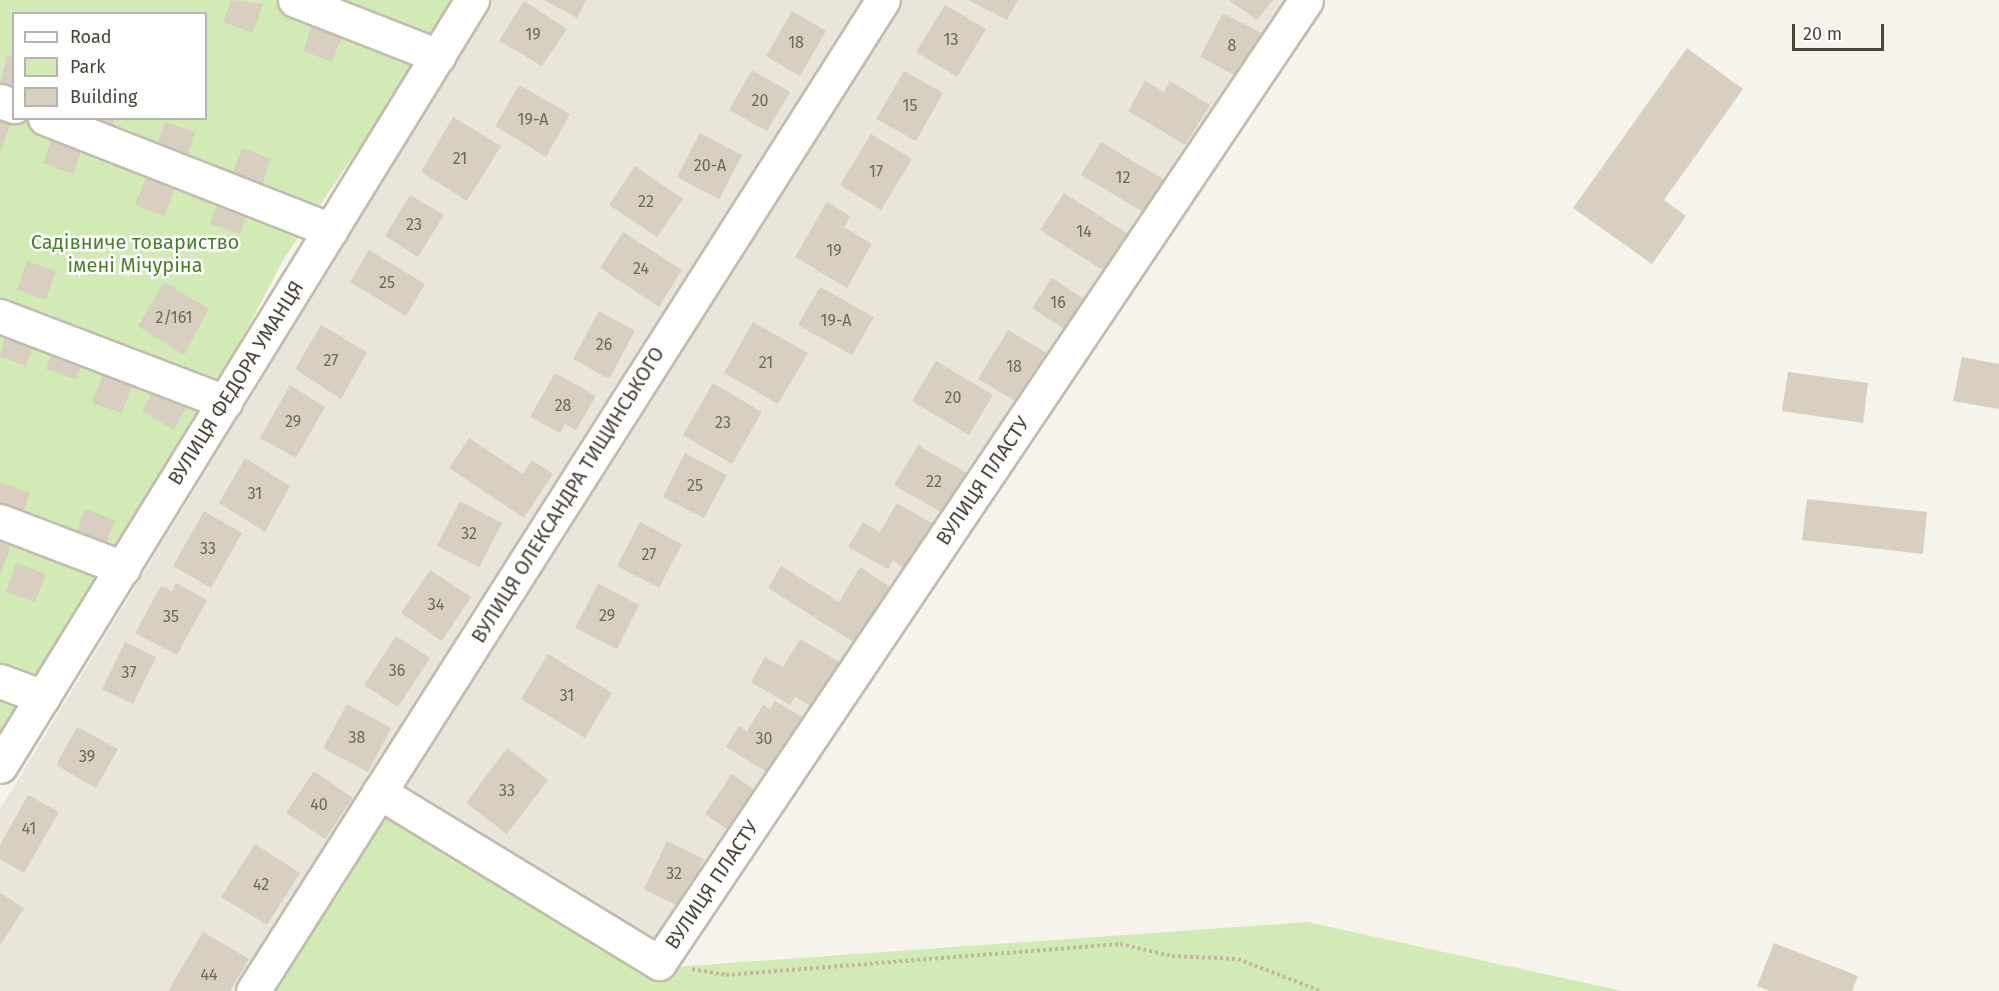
<!DOCTYPE html>
<html>
<head>
<meta charset="utf-8">
<style>
  body { margin:0 }
  #map { position:relative; width:1999px; height:991px; overflow:hidden; background:#f6f3ec; font-family:"Fira Sans",sans-serif }
  div>[style] { position:absolute }
  .residential>* { inset:0; background:#eae5da }
  .green>* { inset:0; background:#d2eab5 }
  .building>* { inset:0; background:#d8cfc1 }
  .path>* { height:4px; margin-top:-2px; transform-origin:0; background:repeating-linear-gradient(90deg,#c4b79f 0 3px,transparent 0 6px) }
  .roads { filter:drop-shadow(2px 0 #c2bbae) drop-shadow(-2px 0 #c2bbae) drop-shadow(0 2px #c2bbae) drop-shadow(0 -2px #c2bbae) }
  .minor>* { height:33px; margin:-16.5px; padding:0 16.5px; transform-origin:16.5px; border-radius:16.5px; background:#fff }
  span { translate:-50% -50%; white-space:nowrap; text-align:center; line-height:1.15; -webkit-text-stroke:5px #fff; paint-order:stroke }
  .number-label { font-size:16px; color:#6e675b }
  .number-label span { -webkit-text-stroke-width:0 }
  .park-label { font-size:20px; color:#4a7f2a }
  .street-label { font-size:20px; color:#4b4439 }
  .legend { position:absolute; left:12px; top:12px; width:195px; height:108px; box-sizing:border-box; background:#fff; border:2px solid #b7b4b0; margin:0; padding:8px 10px; list-style:none; font-size:18px; color:#4b4439 }
  .legend li { display:flex; align-items:center; gap:12px; height:30px }
  .legend b { width:30px; border:2px solid #b7b4b0 }
  .scale { position:absolute; left:1792px; top:24px; width:92px; height:27px; box-sizing:border-box; border:3px solid #4b4439; border-top:0; padding-left:8px; font-size:18px; line-height:21px; white-space:nowrap; color:#4b4439; -webkit-text-stroke:4px #fff; paint-order:stroke }
</style>
</head>
<body>
<div id="map">
  <div class="residential">
    <i style="clip-path:polygon(492px 0,1292px 0,657px 949px,245px 991px,0 991px,0 809px)"></i>
  </div>
  <div class="green">
    <i style="clip-path:polygon(evenodd,0 0,459px 0,283px 260px,171px 476px,0 743px,0 0,14px 14px,206px 14px,206px 118px,14px 118px,14px 14px)"></i>
    <i style="clip-path:polygon(383px 798px,660px 968px,1307px 922px,1622px 991px,258px 991px)"></i>
  </div>
  <div class="building">
    <i style="clip-path:polygon(231px 0,263px 4px,253px 33px,223px 22px)"></i>
    <i style="clip-path:polygon(544px 0,586px 0,577px 18px)"></i>
    <i style="clip-path:polygon(968px 0,1018px 0,1007px 20px)"></i>
    <i style="clip-path:polygon(1229px 0,1273px 0,1257px 20px)"></i>
    <i style="clip-path:polygon(524px 1px,567px 29px,542px 66px,499px 41px)"></i>
    <i style="clip-path:polygon(945px 5px,986px 29px,957px 77px,916px 52px)"></i>
    <i style="clip-path:polygon(792px 11px,826px 31px,800px 76px,766px 56px)"></i>
    <i style="clip-path:polygon(1223px 13px,1265px 35px,1242px 79px,1200px 57px)"></i>
    <i style="clip-path:polygon(313px 22px,343px 33px,332px 62px,303px 51px)"></i>
    <i style="clip-path:polygon(1687px 48px,1743px 89px,1664px 200px,1686px 216px,1652px 264px,1573px 208px)"></i>
    <i style="clip-path:polygon(7px 55px,14px 58px,14px 90px,0 85px)"></i>
    <i style="clip-path:polygon(752px 70px,790px 92px,767px 131px,729px 110px)"></i>
    <i style="clip-path:polygon(904px 71px,943px 93px,916px 141px,876px 119px)"></i>
    <i style="clip-path:polygon(1145px 81px,1164px 92px,1170px 81px,1210px 105px,1185px 145px,1128px 111px)"></i>
    <i style="clip-path:polygon(519px 85px,570px 114px,546px 157px,495px 126px)"></i>
    <i style="clip-path:polygon(0 116px,12px 120px,0 152px)"></i>
    <i style="clip-path:polygon(453px 117px,501px 146px,467px 201px,421px 172px)"></i>
    <i style="clip-path:polygon(86px 118px,115px 118px,112px 128px)"></i>
    <i style="clip-path:polygon(165px 122px,195px 132px,185px 161px,155px 150px)"></i>
    <i style="clip-path:polygon(700px 133px,742px 155px,719px 199px,677px 177px)"></i>
    <i style="clip-path:polygon(871px 134px,912px 159px,881px 210px,840px 185px)"></i>
    <i style="clip-path:polygon(53px 135px,83px 145px,73px 174px,43px 163px)"></i>
    <i style="clip-path:polygon(1101px 142px,1165px 180px,1145px 213px,1081px 175px)"></i>
    <i style="clip-path:polygon(242px 148px,271px 159px,261px 188px,231px 177px)"></i>
    <i style="clip-path:polygon(635px 166px,683px 199px,657px 237px,609px 205px)"></i>
    <i style="clip-path:polygon(146px 177px,175px 187px,165px 216px,135px 205px)"></i>
    <i style="clip-path:polygon(1064px 193px,1128px 234px,1104px 271px,1040px 230px)"></i>
    <i style="clip-path:polygon(221px 195px,250px 206px,240px 234px,210px 224px)"></i>
    <i style="clip-path:polygon(410px 195px,444px 215px,418px 257px,385px 236px)"></i>
    <i style="clip-path:polygon(827px 202px,850px 216px,844px 227px,872px 244px,847px 288px,795px 257px)"></i>
    <i style="clip-path:polygon(623px 232px,682px 270px,659px 307px,600px 268px)"></i>
    <i style="clip-path:polygon(369px 250px,425px 284px,406px 316px,350px 282px)"></i>
    <i style="clip-path:polygon(27px 261px,56px 271px,46px 300px,17px 290px)"></i>
    <i style="clip-path:polygon(1052px 278px,1084px 299px,1064px 329px,1032px 308px)"></i>
    <i style="clip-path:polygon(164px 282px,209px 309px,184px 355px,138px 326px)"></i>
    <i style="clip-path:polygon(820px 287px,874px 317px,852px 355px,798px 325px)"></i>
    <i style="clip-path:polygon(599px 311px,635px 331px,609px 379px,573px 359px)"></i>
    <i style="clip-path:polygon(753px 322px,808px 353px,778px 404px,724px 373px)"></i>
    <i style="clip-path:polygon(321px 325px,367px 352px,341px 399px,295px 369px)"></i>
    <i style="clip-path:polygon(7px 327px,36px 337px,26px 366px,0 357px)"></i>
    <i style="clip-path:polygon(1008px 330px,1050px 355px,1020px 404px,978px 379px)"></i>
    <i style="clip-path:polygon(56px 341px,86px 351px,76px 380px,46px 369px)"></i>
    <i style="clip-path:polygon(1962px 357px,1999px 364px,1999px 409px,1953px 401px)"></i>
    <i style="clip-path:polygon(936px 361px,993px 395px,969px 435px,912px 401px)"></i>
    <i style="clip-path:polygon(1788px 372px,1868px 383px,1863px 423px,1782px 411px)"></i>
    <i style="clip-path:polygon(555px 373px,596px 396px,576px 430px,565px 424px,560px 433px,530px 417px)"></i>
    <i style="clip-path:polygon(103px 374px,132px 385px,122px 413px,92px 403px)"></i>
    <i style="clip-path:polygon(158px 383px,190px 400px,174px 430px,142px 411px)"></i>
    <i style="clip-path:polygon(713px 383px,762px 412px,732px 464px,683px 435px)"></i>
    <i style="clip-path:polygon(290px 385px,325px 407px,296px 458px,260px 438px)"></i>
    <i style="clip-path:polygon(469px 438px,523px 474px,532px 460px,553px 474px,524px 518px,449px 468px)"></i>
    <i style="clip-path:polygon(918px 445px,975px 478px,951px 518px,894px 485px)"></i>
    <i style="clip-path:polygon(685px 453px,727px 475px,704px 518px,663px 497px)"></i>
    <i style="clip-path:polygon(245px 458px,290px 486px,265px 532px,219px 503px)"></i>
    <i style="clip-path:polygon(0 482px,30px 493px,20px 521px,0 514px)"></i>
    <i style="clip-path:polygon(1807px 499px,1927px 512px,1923px 554px,1802px 540px)"></i>
    <i style="clip-path:polygon(460px 501px,502px 523px,479px 567px,437px 546px)"></i>
    <i style="clip-path:polygon(897px 503px,938px 527px,912px 573px,893px 561px,888px 569px,848px 547px,863px 522px,880px 532px)"></i>
    <i style="clip-path:polygon(85px 509px,115px 520px,104px 549px,75px 538px)"></i>
    <i style="clip-path:polygon(204px 511px,242px 533px,211px 588px,173px 566px)"></i>
    <i style="clip-path:polygon(640px 522px,682px 544px,659px 588px,617px 566px)"></i>
    <i style="clip-path:polygon(0 542px,11px 545px,0 575px)"></i>
    <i style="clip-path:polygon(16px 563px,46px 574px,35px 602px,6px 592px)"></i>
    <i style="clip-path:polygon(781px 566px,839px 602px,860px 567px,898px 592px,863px 648px,768px 588px)"></i>
    <i style="clip-path:polygon(430px 570px,471px 597px,442px 641px,401px 613px)"></i>
    <i style="clip-path:polygon(176px 583px,207px 600px,177px 655px,135px 633px,161px 586px,172px 591px)"></i>
    <i style="clip-path:polygon(598px 584px,639px 605px,617px 649px,575px 628px)"></i>
    <i style="clip-path:polygon(396px 636px,430px 658px,398px 707px,364px 685px)"></i>
    <i style="clip-path:polygon(800px 639px,841px 663px,815px 708px,795px 697px,790px 705px,751px 682px,765px 657px,783px 667px)"></i>
    <i style="clip-path:polygon(125px 642px,156px 657px,133px 704px,102px 689px)"></i>
    <i style="clip-path:polygon(548px 654px,612px 693px,585px 738px,521px 699px)"></i>
    <i style="clip-path:polygon(775px 701px,809px 721px,775px 777px,726px 747px,739px 726px,747px 731px,763px 705px,770px 709px)"></i>
    <i style="clip-path:polygon(347px 704px,391px 728px,368px 772px,323px 748px)"></i>
    <i style="clip-path:polygon(77px 727px,118px 749px,96px 788px,56px 765px)"></i>
    <i style="clip-path:polygon(507px 748px,548px 780px,507px 834px,466px 803px)"></i>
    <i style="clip-path:polygon(314px 771px,353px 798px,325px 839px,286px 813px)"></i>
    <i style="clip-path:polygon(732px 774px,762px 795px,734px 834px,705px 814px)"></i>
    <i style="clip-path:polygon(28px 795px,59px 812px,24px 873px,0 859px,0 845px)"></i>
    <i style="clip-path:polygon(667px 841px,704px 859px,681px 907px,644px 889px)"></i>
    <i style="clip-path:polygon(255px 844px,300px 873px,267px 925px,221px 897px)"></i>
    <i style="clip-path:polygon(0 893px,24px 908px,1px 944px,0 943px)"></i>
    <i style="clip-path:polygon(203px 932px,249px 959px,230px 991px,168px 991px)"></i>
    <i style="clip-path:polygon(1774px 943px,1858px 976px,1852px 991px,1769px 991px,1757px 986px)"></i>
  </div>
  <div class="path">
    <i style="left:692px;top:969px;width:35px;rotate:10deg"></i>
    <i style="left:726px;top:975px;width:395px;rotate:-4.5deg"></i>
    <i style="left:1120px;top:944px;width:53px;rotate:13deg"></i>
    <i style="left:1172px;top:956px;width:66px;rotate:2.6deg"></i>
    <i style="left:1238px;top:959px;width:89px;rotate:21.1deg"></i>
  </div>
  <div class="roads">
    <div class="minor">
      <i style="left:295px;top:0;width:154px;rotate:21.4deg"></i>
      <i style="left:0;top:101px;width:15px;rotate:20deg"></i>
      <i style="left:45px;top:118px;width:307px;rotate:21.4deg"></i>
      <i style="left:0;top:316px;width:241px;rotate:20.9deg"></i>
      <i style="left:0;top:521px;width:132px;rotate:20.9deg"></i>
      <i style="left:0;top:681px;width:46px;rotate:20.4deg"></i>
      <i style="left:0;top:766px;width:900px;rotate:-58.36deg"></i>
      <i style="left:379px;top:792px;width:328px;rotate:31.4deg"></i>
      <i style="left:659px;top:963px;width:1160px;rotate:-56.1deg"></i>
      <i style="left:253px;top:991px;width:1174px;rotate:-57.56deg"></i>
    </div>
  </div>
  <div class="number-label">
    <span style="left:533px;top:35px">19</span>
    <span style="left:951px;top:40px">13</span>
    <span style="left:796px;top:43px">18</span>
    <span style="left:1232px;top:46px">8</span>
    <span style="left:760px;top:101px">20</span>
    <span style="left:910px;top:106px">15</span>
    <span style="left:533px;top:120px">19-А</span>
    <span style="left:460px;top:159px">21</span>
    <span style="left:710px;top:166px">20-А</span>
    <span style="left:876px;top:172px">17</span>
    <span style="left:1123px;top:178px">12</span>
    <span style="left:646px;top:202px">22</span>
    <span style="left:414px;top:225px">23</span>
    <span style="left:1084px;top:232px">14</span>
    <span style="left:834px;top:251px">19</span>
    <span style="left:641px;top:269px">24</span>
    <span style="left:387px;top:283px">25</span>
    <span style="left:1058px;top:303px">16</span>
    <span style="left:174px;top:318px">2/161</span>
    <span style="left:836px;top:321px">19-А</span>
    <span style="left:604px;top:345px">26</span>
    <span style="left:331px;top:361px">27</span>
    <span style="left:766px;top:363px">21</span>
    <span style="left:1014px;top:367px">18</span>
    <span style="left:953px;top:398px">20</span>
    <span style="left:563px;top:406px">28</span>
    <span style="left:293px;top:422px">29</span>
    <span style="left:723px;top:423px">23</span>
    <span style="left:934px;top:482px">22</span>
    <span style="left:695px;top:486px">25</span>
    <span style="left:255px;top:494px">31</span>
    <span style="left:469px;top:534px">32</span>
    <span style="left:208px;top:549px">33</span>
    <span style="left:649px;top:555px">27</span>
    <span style="left:436px;top:605px">34</span>
    <span style="left:607px;top:616px">29</span>
    <span style="left:171px;top:617px">35</span>
    <span style="left:397px;top:671px">36</span>
    <span style="left:129px;top:673px">37</span>
    <span style="left:567px;top:696px">31</span>
    <span style="left:357px;top:738px">38</span>
    <span style="left:764px;top:739px">30</span>
    <span style="left:87px;top:757px">39</span>
    <span style="left:507px;top:791px">33</span>
    <span style="left:319px;top:805px">40</span>
    <span style="left:29px;top:829px">41</span>
    <span style="left:674px;top:874px">32</span>
    <span style="left:261px;top:885px">42</span>
    <span style="left:209px;top:975px">44</span>
  </div>
  <div class="park-label">
    <span style="left:135px;top:254px">Садівниче товариство<br>імені Мічуріна</span>
  </div>
  <div class="street-label">
    <span style="left:236px;top:383px;rotate:-58deg">ВУЛИЦЯ ФЕДОРА УМАНЦЯ</span>
    <span style="left:983px;top:481px;rotate:-56deg">ВУЛИЦЯ ПЛАСТУ</span>
    <span style="left:568px;top:495px;rotate:-58deg">ВУЛИЦЯ ОЛЕКСАНДРА ТИЩИНСЬКОГО</span>
    <span style="left:712px;top:885px;rotate:-56deg">ВУЛИЦЯ ПЛАСТУ</span>
  </div>
  <ul class="legend">
  <li><b style="height:8px;background:#fff"></b>Road</li>
  <li><b style="height:16px;background:#d2eab5"></b>Park</li>
  <li><b style="height:16px;background:#d8cfc1"></b>Building</li>
  </ul>
  <div class="scale">20 m</div>
</div>
</body>
</html>
